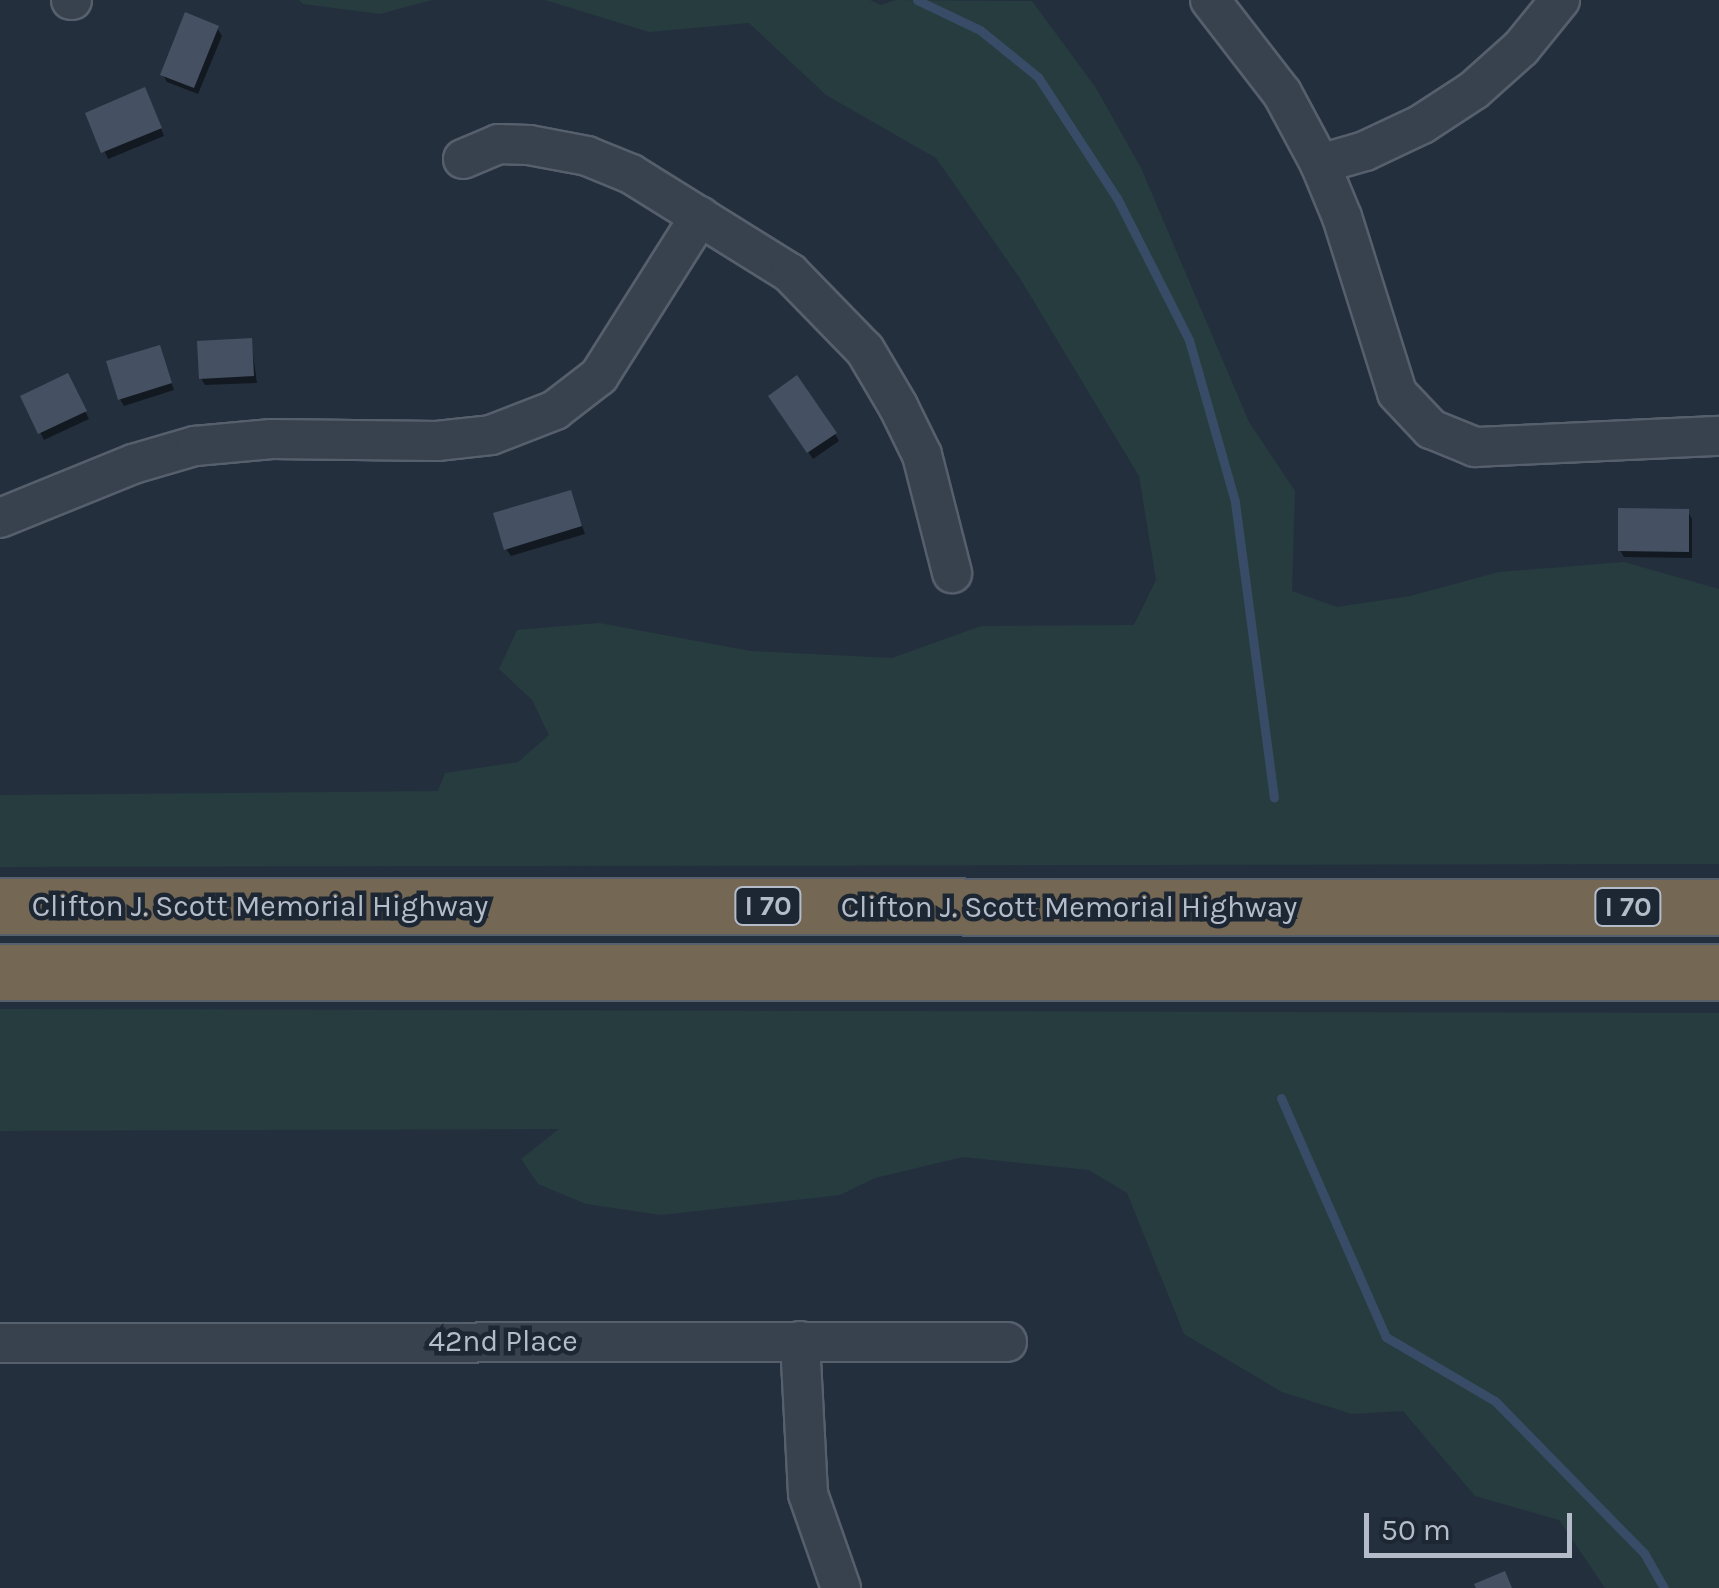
<!DOCTYPE html>
<html>
<head>
<meta charset="utf-8">
<style>
  body { margin:0 }
  #map { position:relative; width:1719px; height:1588px; overflow:hidden; background:#242f3e; font-family:Karla,sans-serif }
  div>[style] { position:absolute }
  .green>* { inset:0; background:#263c3f }
  .shadow>* { inset:0; background:#0007 }
  .stream>* { height:9px; margin:-4.5px; padding:0 4.5px; transform-origin:4.5px; border-radius:4.5px; background:#394c67 }
  .building>* { inset:0; background:#455162 }
  .roads { filter:drop-shadow(2px 0 #565f6c) drop-shadow(-2px 0 #565f6c) drop-shadow(0 2px #565f6c) drop-shadow(0 -2px #565f6c) }
  .minor>* { height:38px; margin:-19px; padding:0 19px; transform-origin:19px; border-radius:19px; background:#38414e }
  .highway>* { height:55px; margin:-27.5px; padding:0 27.5px; transform-origin:27.5px; border-radius:27.5px; background:#746855 }
  span { translate:-50% -50%; white-space:nowrap; text-align:center; line-height:1.15; -webkit-text-stroke:9px #1d2633; paint-order:stroke }
  .shield-label span { padding:2px 8px; background:#1d2633; border:2px solid; border-radius:8px; -webkit-text-stroke-width:0 }
  .shield-label { font-size:28px; color:#b4bcc9; font-weight:700 }
  .street-label { font-size:30px; color:#b4bcc9 }
  .scale { position:absolute; left:1364px; top:1513px; width:208px; height:45px; box-sizing:border-box; border:5px solid #b4bcc9; border-top:0; padding-left:12px; font-size:30px; line-height:35px; white-space:nowrap; color:#b4bcc9; -webkit-text-stroke:8px #1d2633; paint-order:stroke }
</style>
</head>
<body>
<div id="map">
  <div class="green">
    <i style="clip-path:polygon(299px 0,432px 0,380px 14px,303px 4px)"></i>
    <i style="clip-path:polygon(545px 0,870px 0,881px 5px,896px 0,1032px 1px,1096px 88px,1141px 168px,1249px 422px,1295px 491px,1292px 591px,1337px 607px,1410px 596px,1499px 572px,1624px 562px,1719px 589px,1719px 864px,0 867px,0 795px,438px 791px,445px 773px,518px 762px,549px 735px,532px 700px,499px 669px,517px 630px,599px 623px,751px 651px,892px 658px,981px 626px,1134px 625px,1156px 580px,1139px 476px,1021px 280px,936px 158px,826px 95px,749px 23px,649px 32px)"></i>
    <i style="clip-path:polygon(0 1009px,1719px 1013px,1719px 1588px,1605px 1588px,1559px 1520px,1475px 1496px,1403px 1411px,1352px 1414px,1282px 1392px,1184px 1334px,1127px 1193px,1089px 1170px,963px 1157px,875px 1178px,840px 1195px,661px 1215px,586px 1204px,538px 1184px,521px 1159px,559px 1129px,0 1131px)"></i>
  </div>
  <div class="shadow">
    <i style="clip-path:polygon(217px 28px,222px 36px,198px 94px,167px 82px,163px 75px)"></i>
    <i style="clip-path:polygon(148px 98px,164px 136px,108px 159px,88px 114px)"></i>
    <i style="clip-path:polygon(251px 340px,257px 383px,205px 385px,201px 378px)"></i>
    <i style="clip-path:polygon(159px 348px,174px 390px,124px 406px,120px 399px)"></i>
    <i style="clip-path:polygon(67px 376px,89px 419px,44px 440px,23px 398px)"></i>
    <i style="clip-path:polygon(775px 403px,835px 434px,839px 441px,813px 459px)"></i>
    <i style="clip-path:polygon(570px 493px,585px 534px,511px 556px,506px 549px)"></i>
    <i style="clip-path:polygon(1688px 512px,1692px 519px,1692px 558px,1624px 557px,1620px 550px)"></i>
  </div>
  <div class="stream">
    <i style="left:917px;top:0;width:70px;rotate:25.5deg"></i>
    <i style="left:980px;top:30px;width:75px;rotate:39deg"></i>
    <i style="left:1038px;top:77px;width:145px;rotate:56.9deg"></i>
    <i style="left:1117px;top:198px;width:159px;rotate:63.1deg"></i>
    <i style="left:1189px;top:340px;width:168px;rotate:74.1deg"></i>
    <i style="left:1235px;top:502px;width:298px;rotate:82.5deg"></i>
    <i style="left:1281px;top:1098px;width:261px;rotate:66.3deg"></i>
    <i style="left:1386px;top:1337px;width:126px;rotate:30.4deg"></i>
    <i style="left:1495px;top:1401px;width:213px;rotate:45.6deg"></i>
    <i style="left:1644px;top:1553px;width:40px;rotate:60.3deg"></i>
  </div>
  <div class="building">
    <i style="clip-path:polygon(185px 12px,219px 26px,194px 88px,160px 75px)"></i>
    <i style="clip-path:polygon(145px 87px,162px 128px,101px 153px,85px 113px)"></i>
    <i style="clip-path:polygon(252px 338px,254px 376px,199px 379px,197px 341px)"></i>
    <i style="clip-path:polygon(160px 345px,172px 383px,118px 400px,106px 361px)"></i>
    <i style="clip-path:polygon(68px 373px,87px 411px,38px 434px,20px 396px)"></i>
    <i style="clip-path:polygon(797px 375px,837px 433px,807px 453px,768px 396px)"></i>
    <i style="clip-path:polygon(571px 490px,582px 526px,504px 550px,493px 513px)"></i>
    <i style="clip-path:polygon(1618px 508px,1689px 509px,1689px 552px,1618px 551px)"></i>
    <i style="clip-path:polygon(1505px 1571px,1512px 1588px,1476px 1588px,1474px 1584px)"></i>
  </div>
  <div class="roads">
    <div class="minor">
      <i style="left:71px;top:0;width:1px"></i>
      <i style="left:1210px;top:0;width:118px;rotate:52.3deg"></i>
      <i style="left:1282px;top:93px;width:81px;rotate:61.8deg"></i>
      <i style="left:1320px;top:164px;width:57px;rotate:67.5deg"></i>
      <i style="left:1342px;top:217px;width:184px;rotate:72.6deg"></i>
      <i style="left:1397px;top:393px;width:50px;rotate:46.6deg"></i>
      <i style="left:1431px;top:429px;width:48px;rotate:22.2deg"></i>
      <i style="left:1475px;top:447px;width:244px;rotate:-2.6deg"></i>
      <i style="left:463px;top:159px;width:38px;rotate:-23deg"></i>
      <i style="left:498px;top:144px;width:31px;rotate:2deg"></i>
      <i style="left:529px;top:145px;width:59px;rotate:10.7deg"></i>
      <i style="left:587px;top:156px;width:48px;rotate:22.2deg"></i>
      <i style="left:631px;top:174px;width:187px;rotate:31.9deg"></i>
      <i style="left:790px;top:273px;width:107px;rotate:45.8deg"></i>
      <i style="left:865px;top:350px;width:65px;rotate:59.5deg"></i>
      <i style="left:898px;top:406px;width:55px;rotate:63.9deg"></i>
      <i style="left:922px;top:455px;width:122px;rotate:75.7deg"></i>
      <i style="left:1320px;top:164px;width:47px;rotate:-16.1deg"></i>
      <i style="left:1365px;top:151px;width:63px;rotate:-25.3deg"></i>
      <i style="left:1422px;top:124px;width:62px;rotate:-33.2deg"></i>
      <i style="left:1474px;top:90px;width:63px;rotate:-41.8deg"></i>
      <i style="left:1521px;top:48px;width:62px;rotate:-50.9deg"></i>
      <i style="left:0;top:518px;width:144px;rotate:-22.1deg"></i>
      <i style="left:133px;top:464px;width:65px;rotate:-16.2deg"></i>
      <i style="left:195px;top:446px;width:77px;rotate:-5.2deg"></i>
      <i style="left:272px;top:439px;width:165px;rotate:0.7deg"></i>
      <i style="left:437px;top:441px;width:54px;rotate:-6.3deg"></i>
      <i style="left:491px;top:435px;width:69px;rotate:-21.3deg"></i>
      <i style="left:555px;top:410px;width:56px;rotate:-37.7deg"></i>
      <i style="left:599px;top:376px;width:189px;rotate:-57.7deg"></i>
      <i style="left:800px;top:1341px;width:153px;rotate:87deg"></i>
      <i style="left:808px;top:1494px;width:100px;rotate:70.7deg"></i>
      <i style="left:0;top:1343px;width:1007px;rotate:-0.06deg"></i>
    </div>
    <div class="highway">
      <i style="left:0;top:906px;width:1719px;rotate:0.03deg"></i>
      <i style="left:0;top:972px;width:1719px"></i>
    </div>
  </div>
  <div class="shield-label">
    <span style="left:768px;top:906px">I 70</span>
    <span style="left:1628px;top:907px">I 70</span>
  </div>
  <div class="street-label">
    <span style="left:260px;top:906px">Clifton J. Scott Memorial Highway</span>
    <span style="left:1069px;top:907px">Clifton J. Scott Memorial Highway</span>
    <span style="left:503px;top:1341px">42nd Place</span>
  </div>
  <div class="scale">50 m</div>
</div>
</body>
</html>
